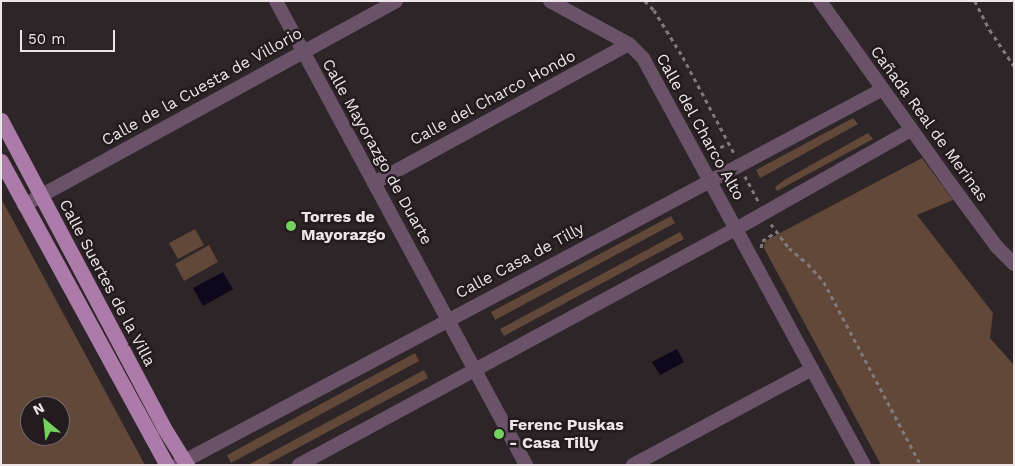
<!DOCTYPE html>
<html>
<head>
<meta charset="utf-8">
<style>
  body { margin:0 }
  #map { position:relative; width:1015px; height:466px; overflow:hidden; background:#2d2527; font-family:"Work Sans",sans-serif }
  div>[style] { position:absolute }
  .green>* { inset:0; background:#614838 }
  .water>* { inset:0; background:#0f071c }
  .path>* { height:2.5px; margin-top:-1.25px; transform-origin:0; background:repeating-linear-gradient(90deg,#817a7c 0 4px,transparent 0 8px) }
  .minor>* { height:14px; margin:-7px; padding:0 7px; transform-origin:7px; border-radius:7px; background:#6a5269 }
  .major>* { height:15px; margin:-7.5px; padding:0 7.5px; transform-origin:7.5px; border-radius:7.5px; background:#ad7baa }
  .dots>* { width:14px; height:14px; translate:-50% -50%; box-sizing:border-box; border:2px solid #231b1e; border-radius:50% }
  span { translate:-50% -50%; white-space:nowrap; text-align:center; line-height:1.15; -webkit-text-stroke:5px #231b1e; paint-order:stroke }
  .street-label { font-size:16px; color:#ece6e8 }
  .poi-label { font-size:16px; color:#ece6e8; font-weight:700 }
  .left { translate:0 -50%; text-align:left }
  .frame { position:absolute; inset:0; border:2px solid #ece6e8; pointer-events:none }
  .north { position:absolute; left:20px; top:396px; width:50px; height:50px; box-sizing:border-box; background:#231b1e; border:1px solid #736c6f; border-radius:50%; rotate:332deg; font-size:14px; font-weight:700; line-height:20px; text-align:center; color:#ece6e8 }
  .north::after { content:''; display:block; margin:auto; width:18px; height:22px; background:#73d25d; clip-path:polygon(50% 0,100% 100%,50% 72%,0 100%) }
  .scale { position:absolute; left:20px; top:30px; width:95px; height:22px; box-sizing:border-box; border:2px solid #ece6e8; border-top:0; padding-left:6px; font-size:15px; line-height:18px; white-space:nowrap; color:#ece6e8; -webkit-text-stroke:4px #231b1e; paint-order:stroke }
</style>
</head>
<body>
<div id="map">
  <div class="green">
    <i style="clip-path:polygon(853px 118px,858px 124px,760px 178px,756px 170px)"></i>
    <i style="clip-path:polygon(868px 133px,873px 139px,777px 191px,775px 187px,786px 179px)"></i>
    <i style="clip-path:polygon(922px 158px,953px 200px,917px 215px,993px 313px,990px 338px,1014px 365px,1014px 465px,881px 465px,764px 248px,765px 241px)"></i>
    <i style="clip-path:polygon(evenodd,1px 199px,8px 211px,145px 465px,1px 465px,1px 199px,30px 406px,60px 406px,60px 436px,30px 436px,30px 406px)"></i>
    <i style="clip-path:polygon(671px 216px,675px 223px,495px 320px,491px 312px)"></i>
    <i style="clip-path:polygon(195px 229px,204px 245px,178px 259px,169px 243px)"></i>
    <i style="clip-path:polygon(680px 232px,684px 239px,504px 336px,500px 329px)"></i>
    <i style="clip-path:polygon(209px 245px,218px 262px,184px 281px,175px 264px)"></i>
    <i style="clip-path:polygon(415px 353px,419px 361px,231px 463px,227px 455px)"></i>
    <i style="clip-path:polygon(424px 370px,428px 378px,266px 465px,248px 465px)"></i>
  </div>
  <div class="water">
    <i style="clip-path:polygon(223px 272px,233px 289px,203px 306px,193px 288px)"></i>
    <i style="clip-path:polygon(677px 349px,684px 362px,660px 375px,652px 362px)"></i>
  </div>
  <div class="path">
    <i style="left:645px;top:1px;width:13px;rotate:45deg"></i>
    <i style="left:654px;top:10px;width:55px;rotate:58.3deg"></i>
    <i style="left:683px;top:57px;width:111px;rotate:62deg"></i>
    <i style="left:975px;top:1px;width:33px;rotate:63deg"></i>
    <i style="left:990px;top:30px;width:43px;rotate:56.3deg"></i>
    <i style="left:708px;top:149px;width:5px;rotate:22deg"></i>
    <i style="left:713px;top:151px;width:18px;rotate:-27deg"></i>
    <i style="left:745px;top:176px;width:30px;rotate:62deg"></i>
    <i style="left:771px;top:224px;width:30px;rotate:53deg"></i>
    <i style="left:789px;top:248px;width:25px;rotate:40deg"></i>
    <i style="left:808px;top:264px;width:24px;rotate:48deg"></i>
    <i style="left:824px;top:282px;width:207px;rotate:62.1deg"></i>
    <i style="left:761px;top:248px;width:7px;rotate:-82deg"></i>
    <i style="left:762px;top:241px;width:17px;rotate:-33deg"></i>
  </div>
  <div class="minor">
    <i style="left:276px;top:1px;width:527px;rotate:61.68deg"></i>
    <i style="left:550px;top:1px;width:90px;rotate:28.6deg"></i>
    <i style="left:629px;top:44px;width:20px;rotate:45deg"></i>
    <i style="left:643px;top:58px;width:463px;rotate:61.5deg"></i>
    <i style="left:820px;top:1px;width:222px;rotate:54.5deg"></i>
    <i style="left:949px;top:182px;width:81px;rotate:53.6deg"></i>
    <i style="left:997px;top:247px;width:24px;rotate:45deg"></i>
    <i style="left:374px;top:183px;width:290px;rotate:-28.6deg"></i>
    <i style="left:24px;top:205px;width:424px;rotate:-28.7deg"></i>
    <i style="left:177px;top:465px;width:798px;rotate:-28.04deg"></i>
    <i style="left:299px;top:465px;width:497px;rotate:-28.4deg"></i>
    <i style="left:736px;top:229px;width:201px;rotate:-29.5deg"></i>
    <i style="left:633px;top:465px;width:203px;rotate:-28.2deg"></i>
  </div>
  <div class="major">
    <i style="left:1px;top:120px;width:348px;rotate:62.1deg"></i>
    <i style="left:164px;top:428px;width:44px;rotate:58.1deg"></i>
    <i style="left:1px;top:161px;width:346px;rotate:61.4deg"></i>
  </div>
  <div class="dots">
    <i style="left:291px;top:226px;background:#73d25d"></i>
    <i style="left:499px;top:434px;background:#73d25d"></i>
  </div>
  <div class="street-label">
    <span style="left:202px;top:87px;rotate:-29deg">Calle de la Cuesta de Villorio</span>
    <span style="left:493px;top:98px;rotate:-28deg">Calle del Charco Hondo</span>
    <span style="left:929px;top:124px;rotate:54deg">Cañada Real de Merinas</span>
    <span style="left:700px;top:127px;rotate:61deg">Calle del Charco Alto</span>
    <span style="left:377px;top:152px;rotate:61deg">Calle Mayorazgo de Duarte</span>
    <span style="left:520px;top:261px;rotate:-28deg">Calle Casa de Tilly</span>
    <span style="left:107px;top:283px;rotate:62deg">Calle Suertes de la Villa</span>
  </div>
  <div class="poi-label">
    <span class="left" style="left:301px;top:226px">Torres de<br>Mayorazgo</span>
    <span class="left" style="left:509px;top:434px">Ferenc Puskas<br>- Casa Tilly</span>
  </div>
  <div class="frame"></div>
  <div class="north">N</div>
  <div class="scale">50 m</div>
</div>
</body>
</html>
